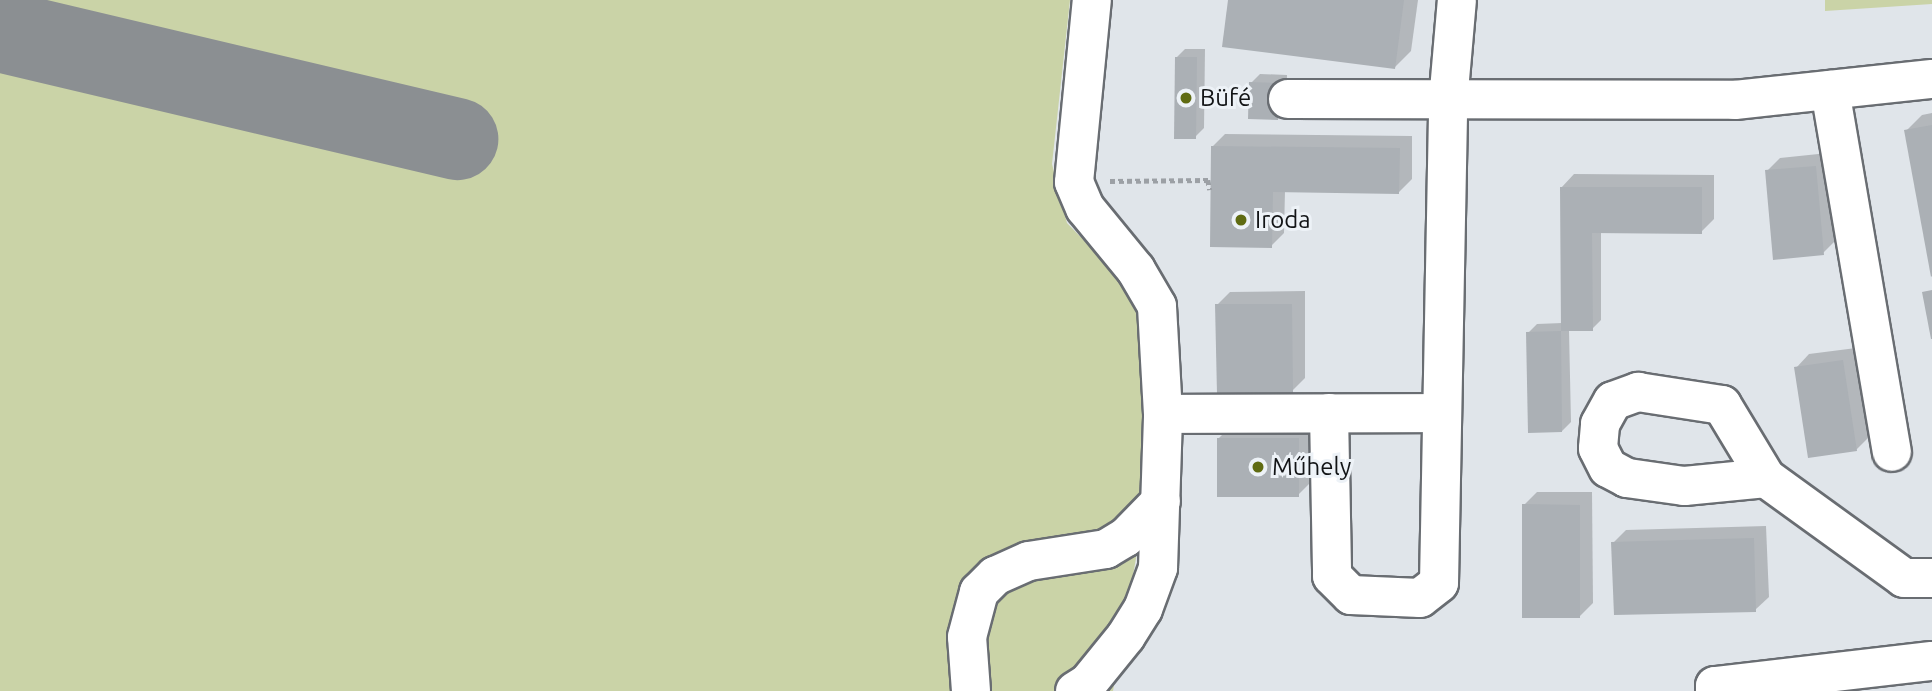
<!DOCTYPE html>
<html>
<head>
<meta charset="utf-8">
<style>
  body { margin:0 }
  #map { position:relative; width:1932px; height:691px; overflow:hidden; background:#e0e5ea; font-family:Ubuntu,sans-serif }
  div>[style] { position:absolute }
  .green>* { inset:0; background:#cad3a7 }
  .shadow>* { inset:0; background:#0003 }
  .taxiway>* { height:82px; margin:-41px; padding:0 41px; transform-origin:41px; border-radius:41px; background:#8b8f92 }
  .building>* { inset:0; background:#abb0b5 }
  .path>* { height:4.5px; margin-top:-2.25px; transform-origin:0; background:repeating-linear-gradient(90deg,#9ca0a5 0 5px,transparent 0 8.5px) }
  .roads { filter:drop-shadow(2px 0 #696d72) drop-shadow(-2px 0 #696d72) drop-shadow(0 2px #696d72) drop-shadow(0 -2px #696d72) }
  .minor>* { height:38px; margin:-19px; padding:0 19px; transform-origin:19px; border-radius:19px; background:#fff }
  .dots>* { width:19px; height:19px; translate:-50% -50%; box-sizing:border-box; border:4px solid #edf2f7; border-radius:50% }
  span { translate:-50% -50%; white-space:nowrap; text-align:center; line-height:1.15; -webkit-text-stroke:6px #edf2f7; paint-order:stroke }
  .poi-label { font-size:24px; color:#121416 }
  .left { translate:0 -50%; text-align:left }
</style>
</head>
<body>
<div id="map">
  <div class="green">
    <i style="clip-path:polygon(0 0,1070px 0,1052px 164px,1067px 223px,1131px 289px,1145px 319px,1149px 483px,1113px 691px,0 691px)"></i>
    <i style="clip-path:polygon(1825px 0,1932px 0,1932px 4px,1825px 11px)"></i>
  </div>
  <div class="shadow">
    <i style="clip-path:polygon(1229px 0,1418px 0,1411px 51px,1395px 67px)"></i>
    <i style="clip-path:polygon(1185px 49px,1205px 49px,1204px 128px,1195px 137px,1176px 58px)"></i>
    <i style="clip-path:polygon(1260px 74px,1287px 75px,1286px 109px,1277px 118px,1251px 83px)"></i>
    <i style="clip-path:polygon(1932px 113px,1932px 274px,1906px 131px,1922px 115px)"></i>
    <i style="clip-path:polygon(1225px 134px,1412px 136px,1412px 179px,1399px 192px,1285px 191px,1284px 233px,1271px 246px,1212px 147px)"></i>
    <i style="clip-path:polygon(1828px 153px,1836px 240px,1823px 253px,1767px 171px,1780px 158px)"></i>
    <i style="clip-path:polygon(1574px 174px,1714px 175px,1714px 219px,1701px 232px,1601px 232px,1601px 320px,1592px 329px,1569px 330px,1571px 422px,1562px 431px,1528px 333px,1537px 324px,1562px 323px,1561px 188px)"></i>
    <i style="clip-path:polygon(1305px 291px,1305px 378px,1292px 391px,1217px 305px,1230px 292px)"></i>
    <i style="clip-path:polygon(1856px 348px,1869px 437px,1856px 450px,1796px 368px,1809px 354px)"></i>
    <i style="clip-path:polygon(1231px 426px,1311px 426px,1311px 482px,1298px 495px,1218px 439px)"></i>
    <i style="clip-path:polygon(1537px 492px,1592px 492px,1593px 603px,1580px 616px,1524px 505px)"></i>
    <i style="clip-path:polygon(1766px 526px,1769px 597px,1755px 610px,1613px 543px,1626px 530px)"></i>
  </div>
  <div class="taxiway">
    <i style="left:0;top:31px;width:470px;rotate:13.3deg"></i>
  </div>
  <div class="building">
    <i style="clip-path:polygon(1228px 0,1404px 0,1395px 69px,1222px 47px)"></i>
    <i style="clip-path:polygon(1175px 57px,1197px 57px,1196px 139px,1174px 139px)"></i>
    <i style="clip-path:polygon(1249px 82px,1279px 83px,1278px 120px,1248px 119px)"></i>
    <i style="clip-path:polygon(1932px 125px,1932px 276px,1931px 277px,1904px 130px)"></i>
    <i style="clip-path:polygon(1211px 146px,1400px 148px,1399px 194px,1273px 192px,1272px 248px,1210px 247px)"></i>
    <i style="clip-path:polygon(1816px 166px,1824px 255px,1773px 260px,1765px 170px)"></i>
    <i style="clip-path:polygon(1560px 187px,1702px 187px,1702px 234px,1592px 233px,1593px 331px,1561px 331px)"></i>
    <i style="clip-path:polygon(1932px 290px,1932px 339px,1931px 339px,1922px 292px)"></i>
    <i style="clip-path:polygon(1215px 304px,1292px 304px,1293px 393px,1217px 394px)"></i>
    <i style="clip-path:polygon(1561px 331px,1562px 432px,1528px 433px,1526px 332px)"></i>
    <i style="clip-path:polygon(1843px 360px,1857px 451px,1808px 458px,1794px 367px)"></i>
    <i style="clip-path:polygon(1217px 438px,1299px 438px,1299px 497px,1217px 497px)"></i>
    <i style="clip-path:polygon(1522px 504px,1580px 505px,1580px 618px,1522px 618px)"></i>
    <i style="clip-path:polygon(1754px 538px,1756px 612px,1614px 615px,1611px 542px)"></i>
  </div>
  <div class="path">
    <i style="left:1110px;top:181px;width:98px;rotate:-0.6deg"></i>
    <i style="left:1208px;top:180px;width:10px;rotate:79deg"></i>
  </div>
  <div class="roads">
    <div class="minor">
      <i style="left:1830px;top:90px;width:367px;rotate:80.3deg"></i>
      <i style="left:1288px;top:99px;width:447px;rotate:0.1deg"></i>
      <i style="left:1735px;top:100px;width:198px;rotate:-6.1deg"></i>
      <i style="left:1329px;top:413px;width:163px;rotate:88.9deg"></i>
      <i style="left:1332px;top:576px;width:27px;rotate:45deg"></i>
      <i style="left:1351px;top:595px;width:69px;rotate:2.5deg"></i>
      <i style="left:1420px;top:598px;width:24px;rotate:-38deg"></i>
      <i style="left:1439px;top:583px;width:481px;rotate:-88.9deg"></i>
      <i style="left:1448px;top:102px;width:102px;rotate:-85deg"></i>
      <i style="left:1163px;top:414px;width:279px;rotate:-0.2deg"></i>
      <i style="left:1766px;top:478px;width:82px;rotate:174.4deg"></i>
      <i style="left:1684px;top:486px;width:58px;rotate:-172deg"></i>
      <i style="left:1627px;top:478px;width:21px;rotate:-152deg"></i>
      <i style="left:1608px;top:468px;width:22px;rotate:-117deg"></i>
      <i style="left:1598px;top:448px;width:24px;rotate:-85deg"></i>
      <i style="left:1600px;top:424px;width:26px;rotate:-61deg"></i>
      <i style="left:1613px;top:401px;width:27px;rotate:-20deg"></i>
      <i style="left:1638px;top:392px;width:85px;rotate:8.8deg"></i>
      <i style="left:1722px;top:405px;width:85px;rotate:58.9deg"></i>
      <i style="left:1766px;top:478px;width:170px;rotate:35.9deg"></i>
      <i style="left:1904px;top:578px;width:28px"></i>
      <i style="left:971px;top:691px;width:54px;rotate:-94.2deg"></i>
      <i style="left:967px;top:637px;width:47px;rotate:-75.1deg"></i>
      <i style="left:979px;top:592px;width:23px;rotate:-45deg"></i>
      <i style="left:995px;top:576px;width:37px;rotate:-24deg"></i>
      <i style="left:1029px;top:561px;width:78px;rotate:-8.9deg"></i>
      <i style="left:1106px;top:549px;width:23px;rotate:-31deg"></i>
      <i style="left:1126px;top:537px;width:50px;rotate:-45.8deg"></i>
      <i style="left:1075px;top:691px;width:15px;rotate:-32deg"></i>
      <i style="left:1088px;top:683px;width:60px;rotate:-51deg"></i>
      <i style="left:1126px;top:636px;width:32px;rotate:-58deg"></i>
      <i style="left:1143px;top:609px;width:44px;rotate:-69.9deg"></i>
      <i style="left:1158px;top:568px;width:154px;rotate:-88.1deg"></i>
      <i style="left:1163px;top:414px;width:108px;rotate:-93.2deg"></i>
      <i style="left:1157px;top:306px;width:42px;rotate:-120.3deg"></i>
      <i style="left:1136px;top:270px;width:80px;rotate:-129.4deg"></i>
      <i style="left:1085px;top:208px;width:28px;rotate:-113deg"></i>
      <i style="left:1074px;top:182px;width:183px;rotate:-84.4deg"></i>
      <i style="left:1715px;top:691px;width:5px;rotate:-90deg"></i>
      <i style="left:1715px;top:686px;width:218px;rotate:-6.6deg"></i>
    </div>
  </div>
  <div class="dots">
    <i style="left:1186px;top:98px;background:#5f6b12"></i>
    <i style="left:1241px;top:220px;background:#5f6b12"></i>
    <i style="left:1258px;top:467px;background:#5f6b12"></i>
  </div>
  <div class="poi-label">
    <span class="left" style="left:1200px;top:98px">Büfé</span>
    <span class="left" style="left:1255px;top:220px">Iroda</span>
    <span class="left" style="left:1272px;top:467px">Műhely</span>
  </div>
</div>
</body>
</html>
